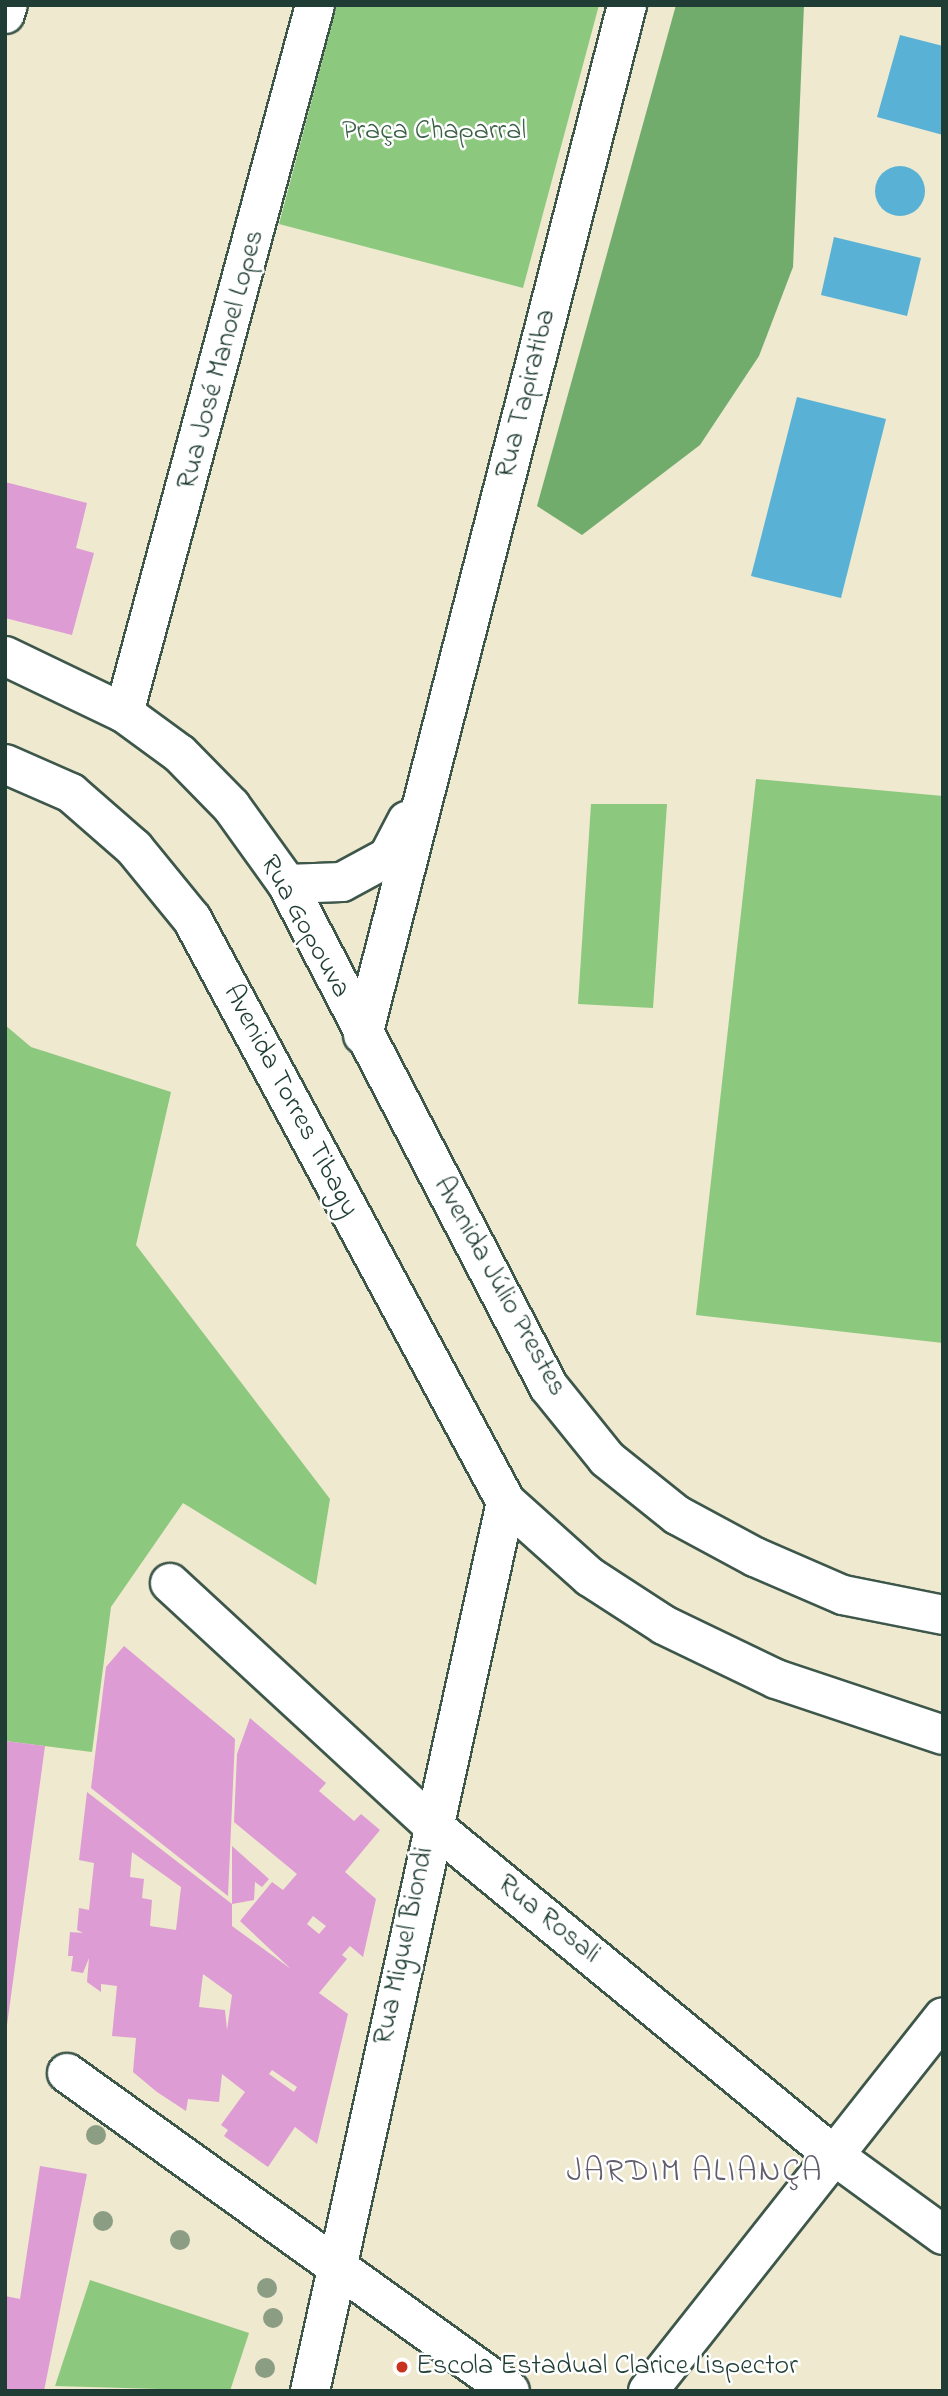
<!DOCTYPE html>
<html>
<head>
<meta charset="utf-8">
<style>
  body { margin:0 }
  #map { position:relative; width:948px; height:2396px; overflow:hidden; background:#eee9cf; font-family:"Indie Flower",sans-serif }
  div>[style] { position:absolute }
  .green>* { inset:0; background:#8cc87e }
  .forest>* { inset:0; background:#71ac6d }
  .water>* { inset:0; background:#59b2d6 }
  .round { border-radius:50% }
  .building>* { inset:0; background:#de9cd4 }
  .roads { filter:drop-shadow(2px 0 #3e574b) drop-shadow(-2px 0 #3e574b) drop-shadow(0 2px #3e574b) drop-shadow(0 -2px #3e574b) }
  .minor>* { height:38px; margin:-19px; padding:0 19px; transform-origin:19px; border-radius:19px; background:#fff }
  .major>* { height:38px; margin:-19px; padding:0 19px; transform-origin:19px; border-radius:19px; background:#fff }
  .trees>* { width:20px; height:20px; margin:-10px; border-radius:50%; background:#8b9e84 }
  .dots>* { width:19px; height:19px; translate:-50% -50%; box-sizing:border-box; border:4px solid #fff; border-radius:50% }
  span { translate:-50% -50%; white-space:nowrap; text-align:center; line-height:1.15; -webkit-text-stroke:5px #fff; paint-order:stroke }
  .park-label { font-size:28px; color:#3a6046 }
  .street-label { font-size:28px; color:#1f3d34 }
  .poi-label { font-size:28px; color:#1f3d34 }
  .left { translate:0 -50%; text-align:left }
  .quarter-label { font-size:32px; color:#625e6c; letter-spacing:2px }
  .frame { position:absolute; inset:0; border:7px solid #1f3d34; pointer-events:none }
</style>
</head>
<body>
<div id="map">
  <div class="green">
    <i style="clip-path:polygon(337px 5px,599px 5px,523px 288px,279px 224px)"></i>
    <i style="clip-path:polygon(756px 779px,943px 796px,943px 1343px,696px 1315px)"></i>
    <i style="clip-path:polygon(591px 804px,667px 804px,653px 1008px,578px 1004px)"></i>
    <i style="clip-path:polygon(5px 1025px,31px 1047px,171px 1092px,136px 1245px,330px 1499px,316px 1585px,183px 1503px,111px 1607px,92px 1752px,5px 1741px)"></i>
    <i style="clip-path:polygon(90px 2280px,249px 2333px,230px 2391px,55px 2386px)"></i>
  </div>
  <div class="forest">
    <i style="clip-path:polygon(676px 5px,804px 5px,793px 267px,759px 356px,700px 445px,582px 535px,537px 506px)"></i>
  </div>
  <div class="water">
    <i style="clip-path:polygon(900px 35px,943px 46px,943px 135px,877px 117px)"></i>
    <i class="round" style="left:875px;top:166px;width:50px;height:50px"></i>
    <i style="clip-path:polygon(834px 237px,921px 258px,907px 316px,821px 295px)"></i>
    <i style="clip-path:polygon(797px 397px,886px 419px,841px 598px,751px 576px)"></i>
  </div>
  <div class="building">
    <i style="clip-path:polygon(5px 482px,87px 503px,76px 548px,94px 553px,72px 635px,5px 618px)"></i>
    <i style="clip-path:polygon(124px 1646px,235px 1739px,228px 1896px,91px 1788px,106px 1667px)"></i>
    <i style="clip-path:polygon(evenodd,250px 1718px,326px 1783px,319px 1791px,354px 1821px,361px 1814px,380px 1830px,345px 1872px,376px 1899px,363px 1957px,350px 1946px,342px 1955px,347px 1959px,319px 1993px,348px 2014px,317px 2144px,295px 2127px,268px 2167px,224px 2136px,228px 2130px,221px 2125px,245px 2092px,222px 2074px,219px 2102px,188px 2099px,186px 2111px,157px 2092px,133px 2072px,136px 2038px,112px 2036px,117px 1986px,101px 1984px,101px 1992px,87px 1982px,89px 1958px,83px 1973px,71px 1971px,73px 1956px,68px 1956px,70px 1932px,83px 1933px,77px 1930px,79px 1908px,89px 1910px,94px 1863px,79px 1860px,87px 1792px,232px 1904px,232px 1846px,269px 1879px,262px 1887px,255px 1882px,254px 1900px,232px 1904px,232px 1926px,291px 1969px,240px 1921px,272px 1882px,283px 1890px,297px 1874px,234px 1822px,237px 1754px,250px 1718px,132px 1852px,181px 1887px,176px 1930px,150px 1926px,152px 1900px,142px 1898px,144px 1879px,130px 1877px,132px 1852px,250px 1718px,313px 1916px,326px 1926px,319px 1934px,307px 1924px,313px 1916px,250px 1718px,203px 1974px,232px 1995px,227px 2030px,225px 2010px,199px 2007px,203px 1974px,250px 1718px,272px 2070px,297px 2087px,294px 2092px,269px 2074px,272px 2070px)"></i>
    <i style="clip-path:polygon(5px 1741px,45px 1746px,7px 2025px,5px 2024px)"></i>
    <i style="clip-path:polygon(40px 2166px,87px 2174px,44px 2391px,5px 2391px,5px 2296px,20px 2299px)"></i>
  </div>
  <div class="roads">
    <div class="minor">
      <i style="left:5px;top:14px;width:9px;rotate:-72deg"></i>
      <i style="left:124px;top:713px;width:733px;rotate:-74.9deg"></i>
      <i style="left:287px;top:884px;width:55px;rotate:-2.1deg"></i>
      <i style="left:342px;top:882px;width:52px;rotate:-28.5deg"></i>
      <i style="left:388px;top:857px;width:41px;rotate:-62.2deg"></i>
      <i style="left:363px;top:1035px;width:1063px;rotate:-75.62deg"></i>
      <i style="left:170px;top:1583px;width:355px;rotate:42.7deg"></i>
      <i style="left:431px;top:1824px;width:519px;rotate:39.45deg"></i>
      <i style="left:832px;top:2154px;width:137px;rotate:36.1deg"></i>
      <i style="left:67px;top:2073px;width:545px;rotate:35.67deg"></i>
      <i style="left:310px;top:2391px;width:910px;rotate:-77.57deg"></i>
      <i style="left:648px;top:2391px;width:476px;rotate:-51.7deg"></i>
    </div>
    <div class="major">
      <i style="left:5px;top:656px;width:132px;rotate:25.6deg"></i>
      <i style="left:124px;top:713px;width:69px;rotate:36.2deg"></i>
      <i style="left:180px;top:754px;width:73px;rotate:45.6deg"></i>
      <i style="left:231px;top:806px;width:96px;rotate:54.3deg"></i>
      <i style="left:287px;top:884px;width:567px;rotate:62.49deg"></i>
      <i style="left:549px;top:1387px;width:92px;rotate:51.1deg"></i>
      <i style="left:607px;top:1459px;width:90px;rotate:38.7deg"></i>
      <i style="left:677px;top:1515px;width:89px;rotate:28.3deg"></i>
      <i style="left:755px;top:1557px;width:96px;rotate:23.4deg"></i>
      <i style="left:843px;top:1595px;width:102px;rotate:11.3deg"></i>
      <i style="left:5px;top:764px;width:72px;rotate:23.7deg"></i>
      <i style="left:71px;top:793px;width:84px;rotate:41.1deg"></i>
      <i style="left:134px;top:848px;width:92px;rotate:50.8deg"></i>
      <i style="left:192px;top:919px;width:662px;rotate:61.69deg"></i>
      <i style="left:506px;top:1502px;width:113px;rotate:41.8deg"></i>
      <i style="left:590px;top:1577px;width:88px;rotate:33deg"></i>
      <i style="left:664px;top:1625px;width:124px;rotate:25.7deg"></i>
      <i style="left:776px;top:1679px;width:176px;rotate:18.5deg"></i>
    </div>
  </div>
  <div class="trees">
    <i style="left:96px;top:2135px"></i>
    <i style="left:103px;top:2221px"></i>
    <i style="left:180px;top:2240px"></i>
    <i style="left:267px;top:2288px"></i>
    <i style="left:273px;top:2318px"></i>
    <i style="left:265px;top:2368px"></i>
  </div>
  <div class="dots">
    <i style="left:402px;top:2367px;background:#c8321e"></i>
  </div>
  <div class="park-label">
    <span style="left:434px;top:132px">Praça Chaparral</span>
  </div>
  <div class="street-label">
    <span style="left:222px;top:360px;rotate:-75deg">Rua José Manoel Lopes</span>
    <span style="left:527px;top:394px;rotate:-76deg">Rua Tapiratiba</span>
    <span style="left:304px;top:927px;rotate:61deg">Rua Gopouva</span>
    <span style="left:290px;top:1101px;rotate:62deg">Avenida Torres Tibagy</span>
    <span style="left:499px;top:1287px;rotate:61deg">Avenida Júlio Prestes</span>
    <span style="left:548px;top:1920px;rotate:39deg">Rua Rosali</span>
    <span style="left:405px;top:1946px;rotate:-78deg">Rua Miguel Biondi</span>
  </div>
  <div class="poi-label">
    <span class="left" style="left:416px;top:2367px">Escola Estadual Clarice Lispector</span>
  </div>
  <div class="quarter-label">
    <span style="left:695px;top:2173px">JARDIM ALIANÇA</span>
  </div>
  <div class="frame"></div>
</div>
</body>
</html>
